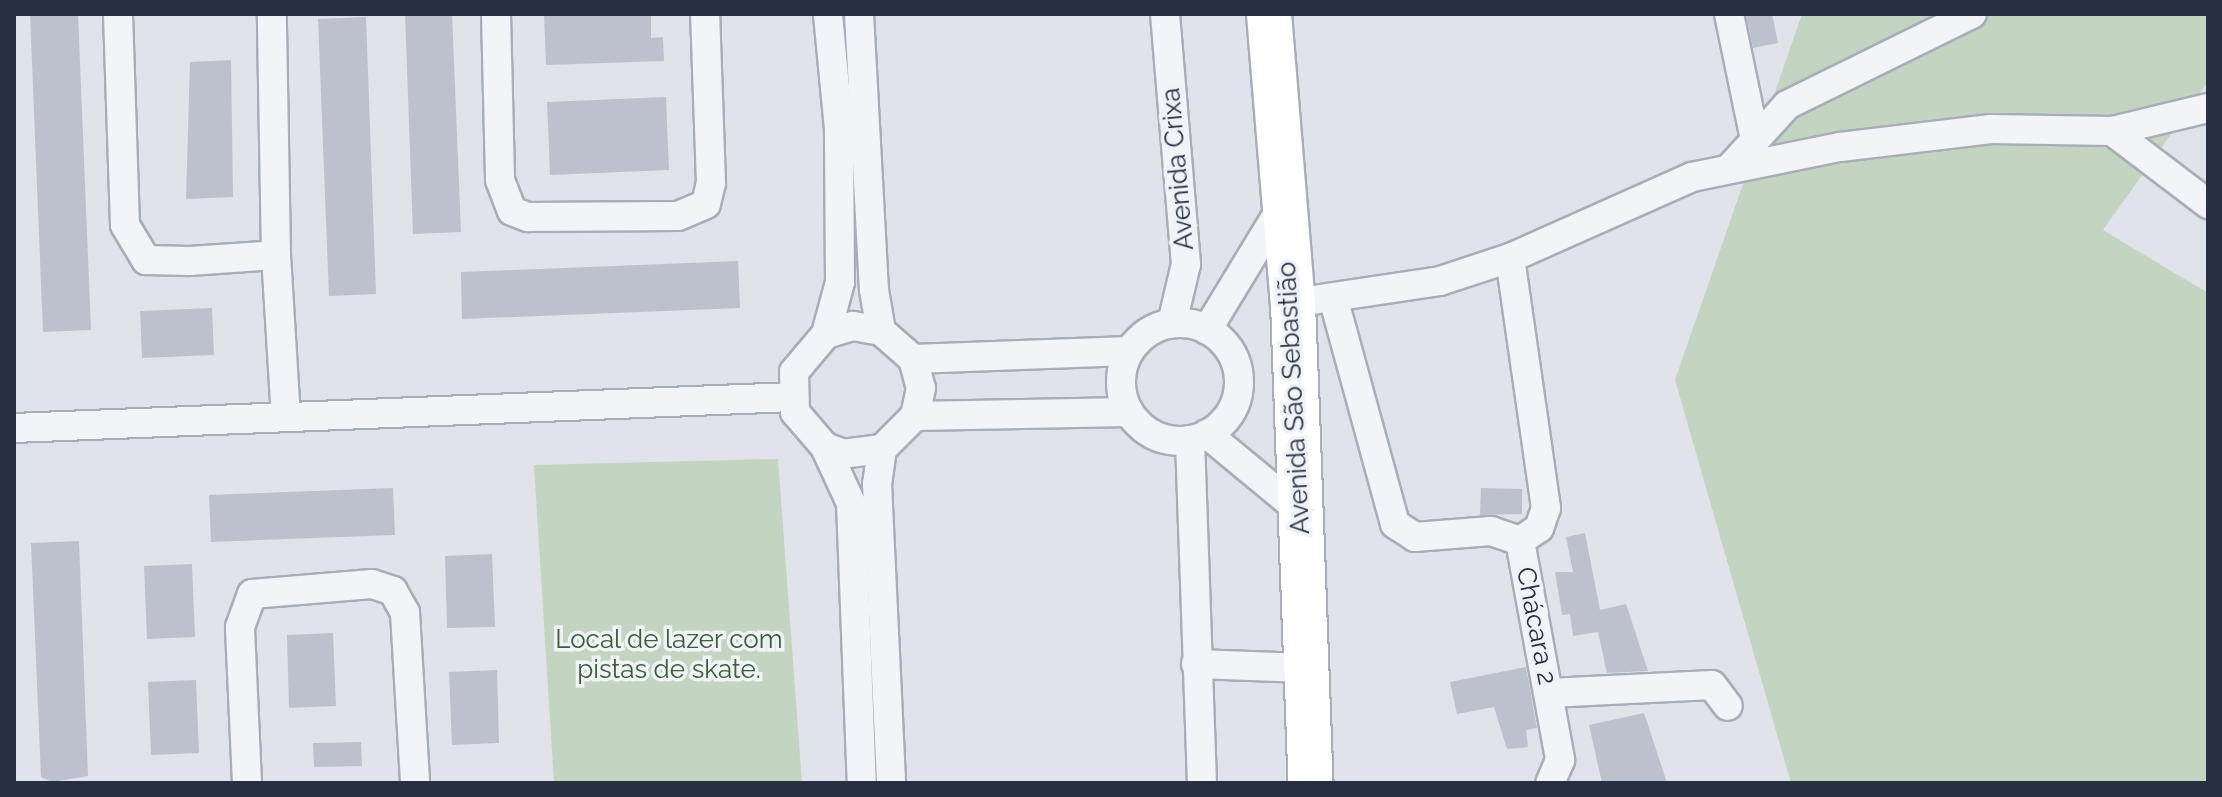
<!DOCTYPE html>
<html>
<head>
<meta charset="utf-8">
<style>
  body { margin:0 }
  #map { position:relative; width:2222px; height:797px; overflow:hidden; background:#e0e3ea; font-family:Raleway,sans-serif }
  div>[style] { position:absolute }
  .green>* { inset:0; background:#c3d4c0 }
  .building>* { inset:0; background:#bdc1cd }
  .roads { filter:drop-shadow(2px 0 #a8adb8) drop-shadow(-2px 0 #a8adb8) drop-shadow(0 2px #a8adb8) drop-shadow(0 -2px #a8adb8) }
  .street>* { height:28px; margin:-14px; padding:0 14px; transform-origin:14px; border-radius:14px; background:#f3f4f8 }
  .street>.ring { margin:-14px; padding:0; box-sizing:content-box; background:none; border:28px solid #f3f4f8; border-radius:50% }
  .primary>* { height:44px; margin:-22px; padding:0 22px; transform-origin:22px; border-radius:22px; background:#fff }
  span { translate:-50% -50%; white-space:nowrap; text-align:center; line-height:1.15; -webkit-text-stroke:7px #eff2f7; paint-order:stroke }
  .street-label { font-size:26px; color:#272f42 }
  .park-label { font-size:26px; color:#385e34 }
  .frame { position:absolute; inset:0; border:16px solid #272f42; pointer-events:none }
</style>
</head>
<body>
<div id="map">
  <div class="green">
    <i style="clip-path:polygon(1802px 14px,2208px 14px,2208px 82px,2103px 230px,2208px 293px,2208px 783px,1791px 783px,1675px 380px)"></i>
    <i style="clip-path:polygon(778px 459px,802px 783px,554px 783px,534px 465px)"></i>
  </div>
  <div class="building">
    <i style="clip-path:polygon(30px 14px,78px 14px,91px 330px,43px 332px)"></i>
    <i style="clip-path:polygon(405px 14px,452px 14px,461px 232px,413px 234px)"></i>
    <i style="clip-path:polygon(544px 14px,651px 14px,651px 38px,663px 37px,664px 61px,546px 65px)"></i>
    <i style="clip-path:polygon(1746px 14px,1772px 14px,1778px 43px,1753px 48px)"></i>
    <i style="clip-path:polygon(366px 17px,376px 294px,329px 296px,318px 19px)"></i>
    <i style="clip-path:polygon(231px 60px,233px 197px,186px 199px,190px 62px)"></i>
    <i style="clip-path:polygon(666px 97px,669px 170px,550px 175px,547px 102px)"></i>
    <i style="clip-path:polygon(738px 261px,740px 308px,462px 319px,461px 272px)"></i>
    <i style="clip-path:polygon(212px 308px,214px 355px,142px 358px,140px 311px)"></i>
    <i style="clip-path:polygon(393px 488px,395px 535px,211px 542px,209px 495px)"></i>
    <i style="clip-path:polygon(1481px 488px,1522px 489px,1522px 514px,1480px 515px)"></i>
    <i style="clip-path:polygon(1585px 533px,1600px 610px,1626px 604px,1648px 671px,1607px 673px,1598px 632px,1573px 636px,1570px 614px,1562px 615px,1555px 572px,1573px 572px,1566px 537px)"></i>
    <i style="clip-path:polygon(79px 541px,88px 776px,52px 782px,41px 777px,31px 543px)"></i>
    <i style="clip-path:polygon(492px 554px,495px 627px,447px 628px,445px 556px)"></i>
    <i style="clip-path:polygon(192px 564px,195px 637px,147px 639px,144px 566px)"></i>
    <i style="clip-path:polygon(333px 633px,336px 706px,289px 708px,287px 635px)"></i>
    <i style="clip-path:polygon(1526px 667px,1537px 728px,1526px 730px,1528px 747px,1507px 749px,1494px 707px,1457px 714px,1450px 682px)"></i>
    <i style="clip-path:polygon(497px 670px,499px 743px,452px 745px,449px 672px)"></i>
    <i style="clip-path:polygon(196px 680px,199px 753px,151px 755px,148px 682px)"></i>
    <i style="clip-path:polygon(1644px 713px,1667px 783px,1602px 783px,1589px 725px)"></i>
    <i style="clip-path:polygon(361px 742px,362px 766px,314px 767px,313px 743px)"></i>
  </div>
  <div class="roads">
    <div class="street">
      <i style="left:118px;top:14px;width:211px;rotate:88.1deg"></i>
      <i style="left:125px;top:225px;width:41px;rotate:59deg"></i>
      <i style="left:146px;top:260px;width:43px;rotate:1.3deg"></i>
      <i style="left:189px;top:261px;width:87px;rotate:-3.9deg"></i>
      <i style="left:276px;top:255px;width:241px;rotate:-91deg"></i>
      <i style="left:496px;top:14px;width:166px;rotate:88.6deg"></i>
      <i style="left:500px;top:180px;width:33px;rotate:69deg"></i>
      <i style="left:512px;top:211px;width:17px;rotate:21deg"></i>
      <i style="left:528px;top:217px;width:150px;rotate:-0.4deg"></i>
      <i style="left:678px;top:216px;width:30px;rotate:-23deg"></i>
      <i style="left:706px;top:204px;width:22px;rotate:-77deg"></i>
      <i style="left:711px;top:183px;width:169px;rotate:-92deg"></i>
      <i style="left:859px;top:14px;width:276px;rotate:86.9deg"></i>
      <i style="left:874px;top:290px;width:42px;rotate:80.3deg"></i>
      <i style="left:881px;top:331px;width:43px;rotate:41.2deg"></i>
      <i style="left:913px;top:359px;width:30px;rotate:75deg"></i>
      <i style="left:921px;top:388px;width:29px;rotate:102deg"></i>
      <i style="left:915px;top:416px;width:47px;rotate:135deg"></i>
      <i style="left:882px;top:449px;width:38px;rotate:173deg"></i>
      <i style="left:844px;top:454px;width:20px;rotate:-160deg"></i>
      <i style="left:825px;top:447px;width:46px;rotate:-130.6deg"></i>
      <i style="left:795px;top:412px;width:40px;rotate:-91.4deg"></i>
      <i style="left:794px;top:372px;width:50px;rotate:-49.9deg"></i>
      <i style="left:826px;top:334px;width:28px;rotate:-17deg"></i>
      <i style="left:853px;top:326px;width:28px;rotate:10deg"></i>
      <i style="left:1165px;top:14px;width:251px;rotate:85.2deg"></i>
      <i style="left:1186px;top:264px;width:61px;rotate:103.3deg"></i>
      <i style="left:1729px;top:14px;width:129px;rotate:78.3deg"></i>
      <i style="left:2112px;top:131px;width:121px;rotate:37.2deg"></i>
      <i style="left:1729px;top:169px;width:86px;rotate:-47.8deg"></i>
      <i style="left:1787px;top:105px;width:206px;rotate:-26.2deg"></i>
      <i style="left:276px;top:255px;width:162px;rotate:86.5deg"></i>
      <i style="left:1510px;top:258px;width:253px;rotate:81.8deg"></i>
      <i style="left:1546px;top:508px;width:21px;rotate:109deg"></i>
      <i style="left:1539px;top:528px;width:23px;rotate:146deg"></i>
      <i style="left:1334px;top:301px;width:231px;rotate:74.7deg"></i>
      <i style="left:1395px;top:524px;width:24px;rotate:33deg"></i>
      <i style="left:1415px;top:537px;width:76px;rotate:-4.5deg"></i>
      <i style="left:1491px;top:531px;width:31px;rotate:19deg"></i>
      <i style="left:1520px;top:541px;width:223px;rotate:79.6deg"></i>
      <i style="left:1560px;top:760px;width:25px;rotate:113deg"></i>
      <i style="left:1293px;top:303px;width:149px;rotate:-8.5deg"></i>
      <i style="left:1440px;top:281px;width:74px;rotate:-18.2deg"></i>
      <i style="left:1510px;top:258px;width:199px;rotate:-24deg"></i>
      <i style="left:1692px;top:177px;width:151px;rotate:-11.5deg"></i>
      <i style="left:1840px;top:147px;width:152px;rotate:-6.8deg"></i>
      <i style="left:1991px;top:129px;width:121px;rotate:0.9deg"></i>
      <i style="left:2112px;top:131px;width:99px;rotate:-13.5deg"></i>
      <i class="ring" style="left:1121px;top:323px;width:90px;height:90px"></i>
      <i style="left:1207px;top:330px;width:146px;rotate:-58.7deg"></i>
      <i style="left:826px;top:334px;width:54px;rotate:-74.9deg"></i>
      <i style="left:840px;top:282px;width:153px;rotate:-90.4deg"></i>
      <i style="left:839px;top:129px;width:116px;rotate:-95.5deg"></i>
      <i style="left:913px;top:359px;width:216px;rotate:-2.1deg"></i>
      <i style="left:915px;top:416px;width:214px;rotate:-1.1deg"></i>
      <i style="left:14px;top:428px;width:778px;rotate:-2.28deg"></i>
      <i style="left:1207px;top:434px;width:121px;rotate:39.6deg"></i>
      <i style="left:1190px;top:440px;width:343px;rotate:88deg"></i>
      <i style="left:825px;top:447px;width:62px;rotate:65.1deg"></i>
      <i style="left:851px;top:503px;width:280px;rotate:87.8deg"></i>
      <i style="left:882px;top:449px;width:35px;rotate:98deg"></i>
      <i style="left:877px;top:484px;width:299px;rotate:87.3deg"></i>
      <i style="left:1196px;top:664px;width:109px;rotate:2.1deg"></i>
      <i style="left:1549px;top:693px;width:163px;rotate:-2.8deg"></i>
      <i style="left:1712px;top:685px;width:26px;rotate:53deg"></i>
      <i style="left:247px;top:783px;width:156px;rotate:-92.6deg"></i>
      <i style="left:240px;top:627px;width:35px;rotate:-70deg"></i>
      <i style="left:252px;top:594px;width:120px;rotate:-4.8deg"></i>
      <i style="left:372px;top:584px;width:22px;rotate:18deg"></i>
      <i style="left:393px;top:591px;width:25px;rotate:61deg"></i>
      <i style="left:405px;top:613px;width:170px;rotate:86.6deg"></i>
    </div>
    <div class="primary">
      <i style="left:1269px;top:14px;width:290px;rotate:85.3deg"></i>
      <i style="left:1293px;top:303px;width:480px;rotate:87.9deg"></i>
    </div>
  </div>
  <div class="street-label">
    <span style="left:1178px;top:169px;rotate:-95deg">Avenida Crixa</span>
    <span style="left:1294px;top:398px;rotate:-93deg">Avenida São Sebastião</span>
    <span style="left:1536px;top:626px;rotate:79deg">Chácara 2</span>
  </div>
  <div class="park-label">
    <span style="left:669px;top:655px">Local de lazer com<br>pistas de skate.</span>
  </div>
  <div class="frame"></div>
</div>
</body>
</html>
